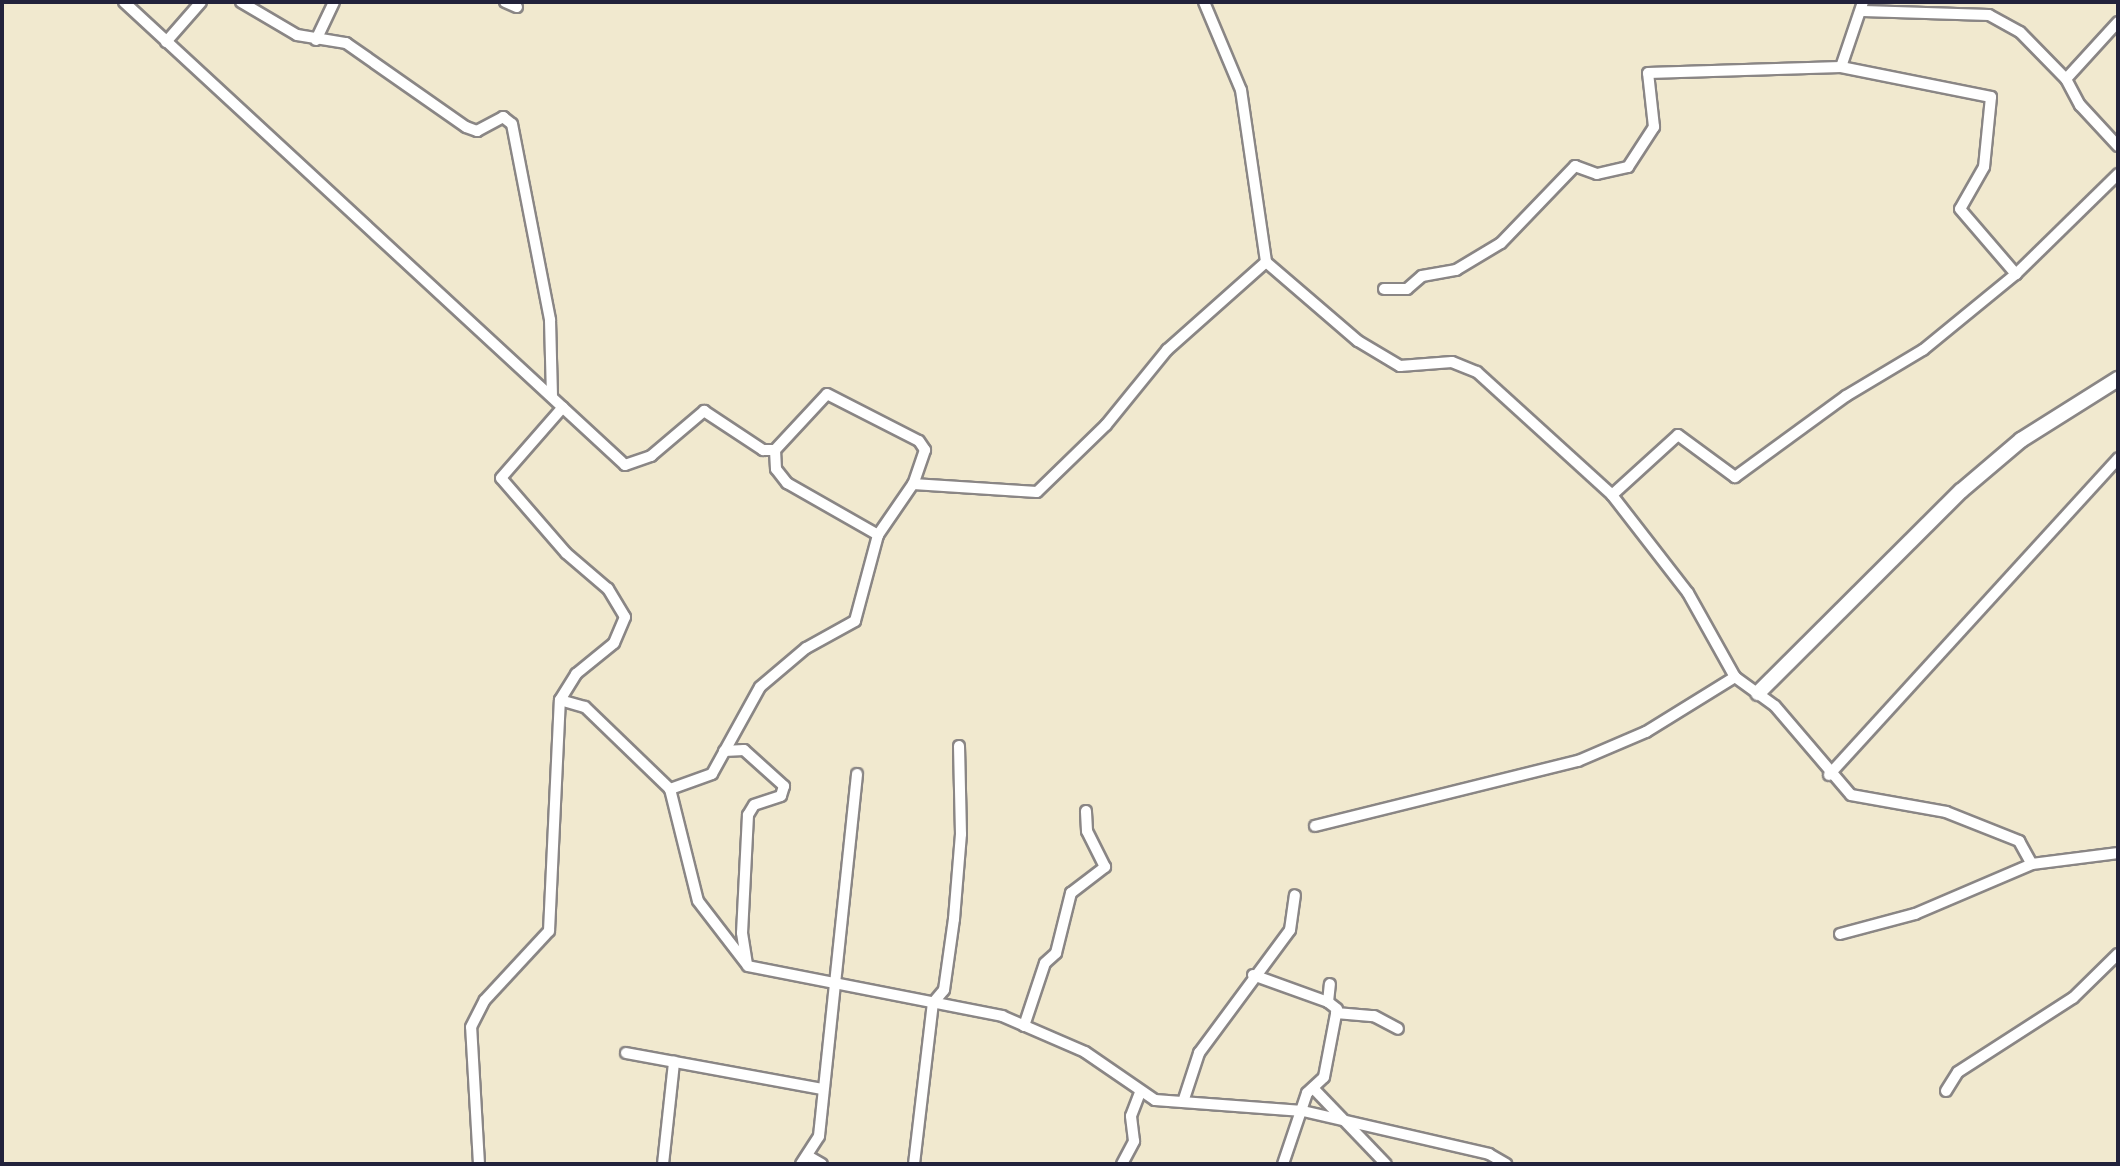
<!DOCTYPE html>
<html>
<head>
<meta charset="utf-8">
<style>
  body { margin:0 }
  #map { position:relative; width:2120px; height:1166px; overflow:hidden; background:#f1e9cf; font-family:"Playpen Sans",sans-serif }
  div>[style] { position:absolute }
  .roads { filter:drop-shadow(2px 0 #8a8685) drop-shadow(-2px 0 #8a8685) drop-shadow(0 2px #8a8685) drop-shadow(0 -2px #8a8685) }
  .street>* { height:10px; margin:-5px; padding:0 5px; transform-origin:5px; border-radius:5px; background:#fff }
  .secondary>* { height:14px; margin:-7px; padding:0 7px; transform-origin:7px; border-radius:7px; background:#fff }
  span { translate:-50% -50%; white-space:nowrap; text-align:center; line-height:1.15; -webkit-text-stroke:6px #fbf7ec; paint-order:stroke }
  .frame { position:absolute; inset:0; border:4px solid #22223b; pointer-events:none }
</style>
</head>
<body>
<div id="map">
  <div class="roads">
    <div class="street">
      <i style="left:124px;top:2px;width:682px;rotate:42.74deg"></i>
      <i style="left:625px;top:465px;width:28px;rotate:-19deg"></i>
      <i style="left:651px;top:456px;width:70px;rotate:-40.3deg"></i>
      <i style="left:704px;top:411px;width:71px;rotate:33.5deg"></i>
      <i style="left:763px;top:450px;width:12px"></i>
      <i style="left:775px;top:450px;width:76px;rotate:-47.1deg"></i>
      <i style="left:827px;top:394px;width:103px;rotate:27.1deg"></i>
      <i style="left:919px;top:441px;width:11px;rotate:56deg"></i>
      <i style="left:925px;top:450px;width:36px;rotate:109deg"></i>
      <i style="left:913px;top:484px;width:62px;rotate:124.5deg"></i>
      <i style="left:878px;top:535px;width:89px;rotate:105deg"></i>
      <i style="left:855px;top:621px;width:56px;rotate:151.1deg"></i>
      <i style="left:806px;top:648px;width:60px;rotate:139.7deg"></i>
      <i style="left:760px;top:687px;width:99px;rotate:118.9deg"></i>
      <i style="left:712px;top:774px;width:45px;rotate:160.3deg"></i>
      <i style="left:241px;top:2px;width:65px;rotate:30.5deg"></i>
      <i style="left:297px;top:35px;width:50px;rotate:9.3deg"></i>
      <i style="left:346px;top:43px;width:146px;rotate:35deg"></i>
      <i style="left:466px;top:127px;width:12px;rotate:20deg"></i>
      <i style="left:477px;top:131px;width:30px;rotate:-28deg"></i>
      <i style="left:503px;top:117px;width:11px;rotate:38deg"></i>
      <i style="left:512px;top:124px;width:200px;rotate:79deg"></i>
      <i style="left:550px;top:320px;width:76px;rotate:88.5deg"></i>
      <i style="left:505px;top:2px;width:13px;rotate:23deg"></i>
      <i style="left:1204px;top:2px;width:95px;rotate:67.2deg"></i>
      <i style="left:1241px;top:90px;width:174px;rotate:81.7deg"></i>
      <i style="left:1863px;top:11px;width:126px;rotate:1.8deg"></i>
      <i style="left:1989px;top:15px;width:35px;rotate:29deg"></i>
      <i style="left:2020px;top:32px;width:66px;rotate:45.6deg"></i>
      <i style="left:2118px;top:22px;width:77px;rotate:132.4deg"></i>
      <i style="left:2066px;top:79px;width:30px;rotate:62deg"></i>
      <i style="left:2080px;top:105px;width:56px;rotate:47.2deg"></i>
      <i style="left:316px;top:40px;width:42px;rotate:-64.7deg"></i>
      <i style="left:166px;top:42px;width:53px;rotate:-48.8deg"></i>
      <i style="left:1841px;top:67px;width:69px;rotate:-71.3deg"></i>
      <i style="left:1384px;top:289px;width:23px"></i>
      <i style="left:1407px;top:289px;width:20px;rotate:-41deg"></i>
      <i style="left:1422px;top:276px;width:35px;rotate:-10deg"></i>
      <i style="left:1456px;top:270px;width:52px;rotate:-31deg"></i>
      <i style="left:1501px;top:243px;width:107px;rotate:-46.1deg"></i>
      <i style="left:1575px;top:166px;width:23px;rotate:20deg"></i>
      <i style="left:1597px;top:174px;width:32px;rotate:-13deg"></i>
      <i style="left:1628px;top:167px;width:48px;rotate:-57deg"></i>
      <i style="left:1654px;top:127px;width:54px;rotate:-96.3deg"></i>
      <i style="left:1648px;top:73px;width:193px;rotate:-1.8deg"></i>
      <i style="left:1841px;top:67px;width:153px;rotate:11.3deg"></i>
      <i style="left:1991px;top:97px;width:70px;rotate:95.7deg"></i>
      <i style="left:1984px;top:167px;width:48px;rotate:119.7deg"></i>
      <i style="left:1960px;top:209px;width:86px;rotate:49.3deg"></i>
      <i style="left:775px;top:450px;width:19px;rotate:87deg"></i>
      <i style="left:776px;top:469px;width:18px;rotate:52deg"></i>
      <i style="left:787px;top:483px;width:105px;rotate:29.7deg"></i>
      <i style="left:913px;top:484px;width:124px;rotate:3.7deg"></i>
      <i style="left:1037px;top:492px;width:96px;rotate:-44.2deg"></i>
      <i style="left:1106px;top:425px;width:97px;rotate:-50.9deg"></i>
      <i style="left:1167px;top:350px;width:132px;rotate:-41.6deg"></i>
      <i style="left:1266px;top:262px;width:121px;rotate:40.7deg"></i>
      <i style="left:1358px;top:341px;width:49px;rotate:30.8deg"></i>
      <i style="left:1400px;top:366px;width:52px;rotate:-4.4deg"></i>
      <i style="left:1452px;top:362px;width:27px;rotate:22deg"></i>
      <i style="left:1477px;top:372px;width:183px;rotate:42.3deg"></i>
      <i style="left:1612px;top:495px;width:124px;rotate:52.2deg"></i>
      <i style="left:1688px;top:593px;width:96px;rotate:60.8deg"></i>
      <i style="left:1612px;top:495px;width:89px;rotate:-42.3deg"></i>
      <i style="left:1678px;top:435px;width:71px;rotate:36.4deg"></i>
      <i style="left:1735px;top:477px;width:137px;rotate:-36.1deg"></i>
      <i style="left:1846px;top:396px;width:90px;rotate:-30.9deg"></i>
      <i style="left:1923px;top:350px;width:120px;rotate:-39.3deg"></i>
      <i style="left:2016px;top:274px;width:143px;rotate:-44.4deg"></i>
      <i style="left:560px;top:700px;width:31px;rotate:-58deg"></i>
      <i style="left:576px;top:674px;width:49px;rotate:-39.2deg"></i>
      <i style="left:614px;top:643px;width:28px;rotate:-67deg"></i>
      <i style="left:625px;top:617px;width:33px;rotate:-121deg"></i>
      <i style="left:608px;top:589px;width:55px;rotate:-139.4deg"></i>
      <i style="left:566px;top:553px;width:99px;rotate:-130.9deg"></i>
      <i style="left:501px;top:478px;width:94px;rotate:-48.9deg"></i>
      <i style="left:724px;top:751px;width:20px;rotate:-3deg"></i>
      <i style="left:744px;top:750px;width:54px;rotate:42deg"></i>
      <i style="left:784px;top:786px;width:10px;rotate:107deg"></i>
      <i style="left:781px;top:796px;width:28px;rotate:162deg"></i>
      <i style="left:754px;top:805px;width:12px;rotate:121deg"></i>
      <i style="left:748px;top:815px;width:118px;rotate:92.9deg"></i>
      <i style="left:742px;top:933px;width:30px;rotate:81deg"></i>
      <i style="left:1829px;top:775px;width:429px;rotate:-47.6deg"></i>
      <i style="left:1315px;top:826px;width:271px;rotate:-13.9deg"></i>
      <i style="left:1578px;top:761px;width:74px;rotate:-23.1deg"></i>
      <i style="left:1646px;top:732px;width:105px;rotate:-31.7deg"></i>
      <i style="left:1735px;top:677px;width:49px;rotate:35.9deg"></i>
      <i style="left:1775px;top:706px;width:117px;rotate:49.5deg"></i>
      <i style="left:1851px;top:795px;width:97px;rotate:10.1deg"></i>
      <i style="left:1946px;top:812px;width:79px;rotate:21.7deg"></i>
      <i style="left:2019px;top:841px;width:26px;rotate:61deg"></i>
      <i style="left:1840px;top:934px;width:78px;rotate:-14.9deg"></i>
      <i style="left:1915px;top:914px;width:127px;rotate:-23.1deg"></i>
      <i style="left:2032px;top:864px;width:87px;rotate:-7.3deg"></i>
      <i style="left:1253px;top:975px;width:80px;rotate:19.8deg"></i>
      <i style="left:1336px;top:1013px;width:38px;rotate:5deg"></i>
      <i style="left:1374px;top:1016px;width:27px;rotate:28deg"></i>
      <i style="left:1024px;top:1026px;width:66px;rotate:-71.6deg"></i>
      <i style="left:1045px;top:963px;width:15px;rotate:-42deg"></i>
      <i style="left:1056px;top:953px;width:62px;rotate:-76deg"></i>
      <i style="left:1071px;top:893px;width:43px;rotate:-37.4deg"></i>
      <i style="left:1105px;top:867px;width:40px;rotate:-116.6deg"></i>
      <i style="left:1087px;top:831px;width:20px;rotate:-93deg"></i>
      <i style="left:626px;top:1053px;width:200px;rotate:10.4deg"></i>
      <i style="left:1313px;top:1088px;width:105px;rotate:46.2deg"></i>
      <i style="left:1946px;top:1091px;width:22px;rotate:-58deg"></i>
      <i style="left:1958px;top:1072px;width:137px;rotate:-32.8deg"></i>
      <i style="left:2073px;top:998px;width:63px;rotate:-44.4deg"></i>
      <i style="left:1183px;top:1102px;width:52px;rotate:-71.9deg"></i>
      <i style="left:1199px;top:1053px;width:153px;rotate:-53.5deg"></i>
      <i style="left:1290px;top:930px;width:35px;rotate:-82deg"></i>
      <i style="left:808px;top:1156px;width:16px;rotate:30deg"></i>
      <i style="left:479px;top:1164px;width:137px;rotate:-93.3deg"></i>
      <i style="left:471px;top:1027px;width:30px;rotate:-63deg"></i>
      <i style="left:485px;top:1000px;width:94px;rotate:-47.2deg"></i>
      <i style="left:549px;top:931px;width:231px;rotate:-87.3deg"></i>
      <i style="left:560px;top:700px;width:26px;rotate:16deg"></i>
      <i style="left:585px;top:707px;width:118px;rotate:44deg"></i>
      <i style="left:670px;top:789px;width:115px;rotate:76deg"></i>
      <i style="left:698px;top:901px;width:82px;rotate:52.4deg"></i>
      <i style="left:748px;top:966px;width:259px;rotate:11.1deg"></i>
      <i style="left:1002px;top:1016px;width:90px;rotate:23.4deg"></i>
      <i style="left:1085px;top:1052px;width:85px;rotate:34.4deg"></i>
      <i style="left:1155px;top:1100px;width:148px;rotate:4.3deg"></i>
      <i style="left:1303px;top:1111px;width:191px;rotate:13deg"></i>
      <i style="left:1489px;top:1154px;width:20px;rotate:30deg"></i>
      <i style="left:663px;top:1164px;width:103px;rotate:-83.8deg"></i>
      <i style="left:801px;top:1164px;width:33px;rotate:-57deg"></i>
      <i style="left:819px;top:1136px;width:364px;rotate:-84deg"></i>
      <i style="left:914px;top:1164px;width:162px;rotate:-83.3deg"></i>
      <i style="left:933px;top:1003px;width:17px;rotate:-50deg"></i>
      <i style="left:944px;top:990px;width:72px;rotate:-82deg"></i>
      <i style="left:954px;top:919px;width:85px;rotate:-85.3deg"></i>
      <i style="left:961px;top:834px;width:88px;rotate:-91.3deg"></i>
      <i style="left:1122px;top:1164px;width:26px;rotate:-62deg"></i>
      <i style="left:1134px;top:1141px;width:25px;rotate:-97deg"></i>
      <i style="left:1131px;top:1116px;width:26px;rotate:-69deg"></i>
      <i style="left:1283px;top:1164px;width:75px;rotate:-71.3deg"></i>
      <i style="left:1307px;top:1093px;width:23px;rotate:-43deg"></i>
      <i style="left:1324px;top:1077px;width:69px;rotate:-79.2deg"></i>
      <i style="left:1337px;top:1009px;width:11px;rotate:-142deg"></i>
      <i style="left:1328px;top:1002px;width:18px;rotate:-84deg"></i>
    </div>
    <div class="secondary">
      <i style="left:1758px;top:693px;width:286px;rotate:-44.9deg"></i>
      <i style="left:1961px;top:491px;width:79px;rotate:-40.4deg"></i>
      <i style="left:2021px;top:440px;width:115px;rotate:-32.2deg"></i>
    </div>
  </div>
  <div class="frame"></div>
</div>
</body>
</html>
